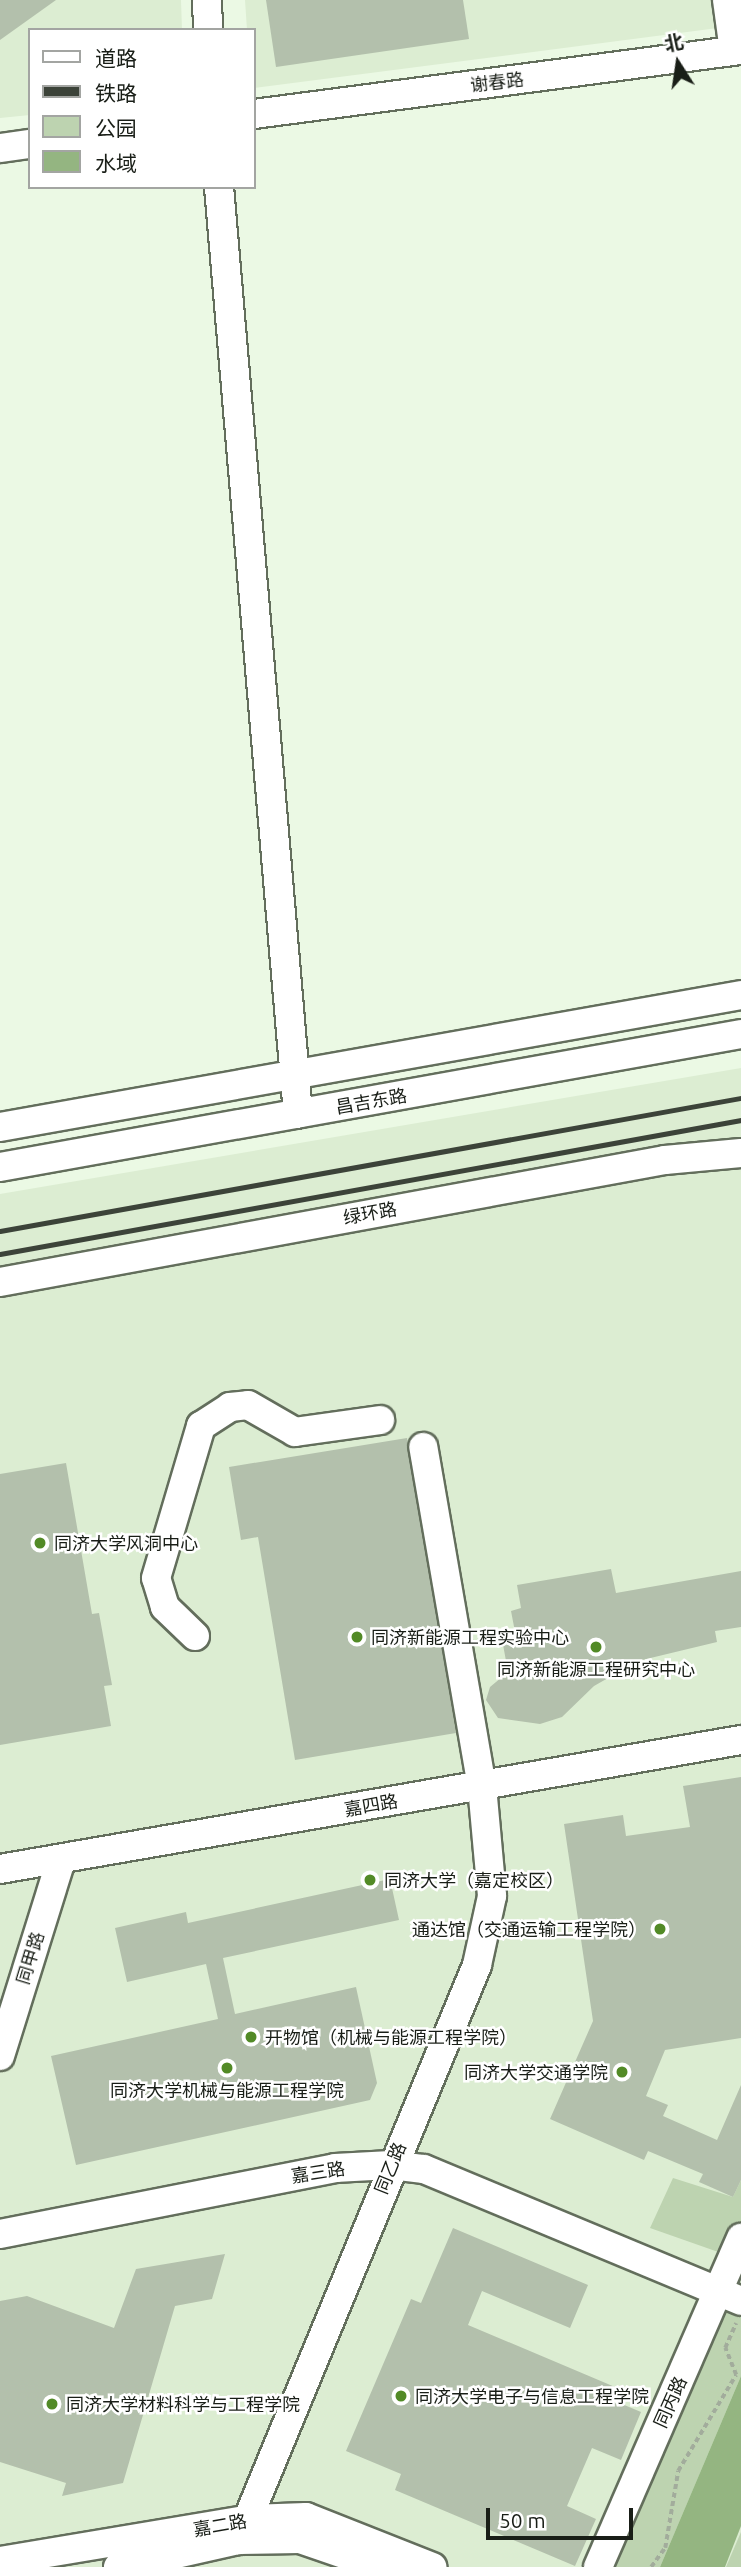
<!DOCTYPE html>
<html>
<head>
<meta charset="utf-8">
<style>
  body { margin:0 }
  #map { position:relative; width:741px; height:2567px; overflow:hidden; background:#ebf9e4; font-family:Ubuntu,"Noto Sans SC",sans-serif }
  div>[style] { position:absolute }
  .built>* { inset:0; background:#dcedd2 }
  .green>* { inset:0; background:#bdd3b0 }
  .water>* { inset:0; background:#94b581 }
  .building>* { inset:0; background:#b3c0ac }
  .path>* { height:3.5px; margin-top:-1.75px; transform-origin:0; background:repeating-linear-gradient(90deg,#a2ac9c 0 5px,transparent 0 8.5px) }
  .roads { filter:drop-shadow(2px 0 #636e5c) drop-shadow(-2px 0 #636e5c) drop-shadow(0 2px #636e5c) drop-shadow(0 -2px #636e5c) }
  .minor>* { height:28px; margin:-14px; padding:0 14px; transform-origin:14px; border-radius:14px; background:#fff }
  .rail>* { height:5px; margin:-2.5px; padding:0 2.5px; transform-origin:2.5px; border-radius:2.5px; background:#3c4339 }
  .dots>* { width:19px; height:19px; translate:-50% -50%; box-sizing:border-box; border:4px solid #fff; border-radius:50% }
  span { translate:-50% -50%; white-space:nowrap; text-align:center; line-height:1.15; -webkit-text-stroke:5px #fff; paint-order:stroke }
  .street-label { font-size:18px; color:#191e17 }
  .poi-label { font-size:18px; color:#191e17 }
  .left { translate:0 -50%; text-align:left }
  .right { translate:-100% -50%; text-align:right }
  .legend { position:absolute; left:28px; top:28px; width:228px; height:161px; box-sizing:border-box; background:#fff; border:2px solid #a3a5a2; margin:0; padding:9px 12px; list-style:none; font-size:21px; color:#191e17 }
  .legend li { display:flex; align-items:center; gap:14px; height:35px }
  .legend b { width:35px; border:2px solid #a3a5a2 }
  .north { position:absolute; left:643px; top:28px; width:70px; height:70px; -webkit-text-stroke:5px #fff; paint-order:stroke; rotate:348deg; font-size:19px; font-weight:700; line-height:28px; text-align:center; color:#191e17 }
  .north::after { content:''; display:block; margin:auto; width:24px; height:32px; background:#191e17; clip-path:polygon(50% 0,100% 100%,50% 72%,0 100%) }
  .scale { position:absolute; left:486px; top:2508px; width:147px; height:32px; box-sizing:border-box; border:4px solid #191e17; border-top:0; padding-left:9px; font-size:21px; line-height:24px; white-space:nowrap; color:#191e17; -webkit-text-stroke:5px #fff; paint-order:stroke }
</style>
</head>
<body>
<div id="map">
  <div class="built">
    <i style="clip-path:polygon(0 0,181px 0,182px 30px,30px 30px,30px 115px,0 118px)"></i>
    <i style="clip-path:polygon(245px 0,741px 0,741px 25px,254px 88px,254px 30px,247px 30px)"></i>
    <i style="clip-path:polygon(741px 1068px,741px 2567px,0 2567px,0 1194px)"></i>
  </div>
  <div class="green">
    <i style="clip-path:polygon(673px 2178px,733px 2197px,741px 2180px,741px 2260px,650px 2228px)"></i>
    <i style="clip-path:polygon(718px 2292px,741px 2302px,741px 2376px,660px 2567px,598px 2567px)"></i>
    <i style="clip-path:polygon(741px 2532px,741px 2567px,726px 2567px)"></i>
  </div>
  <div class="water">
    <i style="clip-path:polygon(741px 2376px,741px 2526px,725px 2567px,660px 2567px)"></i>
  </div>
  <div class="building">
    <i style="clip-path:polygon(0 0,56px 0,0 40px)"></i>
    <i style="clip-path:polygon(266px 0,463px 0,469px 39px,276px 67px)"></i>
    <i style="clip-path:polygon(407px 1438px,456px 1733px,295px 1760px,258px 1537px,241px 1540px,229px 1467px)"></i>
    <i style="clip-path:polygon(66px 1463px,92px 1614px,99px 1613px,112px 1685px,104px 1686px,111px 1726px,0 1745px,0 1474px)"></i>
    <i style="clip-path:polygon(611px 1569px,616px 1593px,741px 1571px,741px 1627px,715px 1631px,717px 1642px,638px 1661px,594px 1686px,562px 1717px,540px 1724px,498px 1718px,486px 1700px,490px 1687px,508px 1672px,502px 1639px,516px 1637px,511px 1611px,521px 1608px,517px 1585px)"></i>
    <i style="clip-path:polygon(741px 1777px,741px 2038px,665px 2050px,646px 2096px,668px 2105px,663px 2116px,717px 2140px,741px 2085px,741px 2180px,733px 2197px,699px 2182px,703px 2174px,648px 2151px,644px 2160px,550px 2119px,593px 2021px,564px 1824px,623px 1815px,626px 1836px,690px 1827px,683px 1786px)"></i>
    <i style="clip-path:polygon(390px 1879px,399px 1920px,223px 1958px,235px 2014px,356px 1987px,377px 2083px,370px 2100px,76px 2165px,51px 2056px,218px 2019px,206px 1964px,127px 1982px,115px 1928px,186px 1912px,188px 1923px)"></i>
    <i style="clip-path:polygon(453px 2228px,588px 2285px,570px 2328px,482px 2291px,468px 2325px,615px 2387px,610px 2399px,641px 2412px,621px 2460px,592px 2448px,567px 2506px,596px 2519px,575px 2566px,395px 2490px,401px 2474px,346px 2451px,411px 2299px,421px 2303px)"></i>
    <i style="clip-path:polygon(225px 2254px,212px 2299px,175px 2306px,123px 2483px,62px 2496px,66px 2483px,0 2462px,0 2301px,27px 2296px,114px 2328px,136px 2269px)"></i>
  </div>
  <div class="path">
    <i style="left:651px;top:2567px;width:24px;rotate:-54deg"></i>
    <i style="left:665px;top:2548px;width:78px;rotate:-80.4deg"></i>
    <i style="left:678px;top:2471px;width:112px;rotate:-58.9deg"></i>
    <i style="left:736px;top:2375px;width:29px;rotate:-112deg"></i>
    <i style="left:725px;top:2348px;width:27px;rotate:-66deg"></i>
  </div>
  <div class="roads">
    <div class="minor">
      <i style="left:207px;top:0;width:30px;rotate:88deg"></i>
      <i style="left:727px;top:0;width:51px;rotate:82.2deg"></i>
      <i style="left:254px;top:114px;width:491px;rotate:-7.5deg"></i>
      <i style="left:0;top:148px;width:30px;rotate:-8deg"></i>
      <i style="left:219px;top:187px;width:930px;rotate:85.13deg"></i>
      <i style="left:0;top:1127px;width:753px;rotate:-10.1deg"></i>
      <i style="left:0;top:1167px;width:753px;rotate:-10.18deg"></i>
      <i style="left:0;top:1282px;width:676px;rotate:-10.4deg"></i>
      <i style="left:665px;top:1160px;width:76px;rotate:-5.3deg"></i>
      <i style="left:195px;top:1636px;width:42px;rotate:-136deg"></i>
      <i style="left:165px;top:1607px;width:30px;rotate:-107deg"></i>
      <i style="left:156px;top:1578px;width:159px;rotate:-73.5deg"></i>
      <i style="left:201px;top:1426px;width:35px;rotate:-33deg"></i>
      <i style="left:230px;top:1407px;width:18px;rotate:-6deg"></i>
      <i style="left:248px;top:1405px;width:54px;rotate:29.9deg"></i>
      <i style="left:295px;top:1432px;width:86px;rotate:-8deg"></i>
      <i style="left:0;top:1869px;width:752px;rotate:-9.88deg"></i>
      <i style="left:0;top:2056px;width:205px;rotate:-72.7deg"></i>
      <i style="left:0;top:2234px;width:341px;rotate:-11.1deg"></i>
      <i style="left:335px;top:2168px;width:56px;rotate:-3.1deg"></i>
      <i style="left:391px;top:2165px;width:33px;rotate:7deg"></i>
      <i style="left:424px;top:2169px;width:343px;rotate:22.6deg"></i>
      <i style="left:239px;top:2540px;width:622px;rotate:-67.51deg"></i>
      <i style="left:477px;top:1965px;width:71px;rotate:-77.7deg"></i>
      <i style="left:492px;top:1896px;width:109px;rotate:-95.2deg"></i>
      <i style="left:482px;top:1787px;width:345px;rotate:-99.8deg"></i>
      <i style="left:0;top:2561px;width:254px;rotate:-9.5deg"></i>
      <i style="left:250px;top:2519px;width:56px;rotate:-2deg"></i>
      <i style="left:306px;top:2517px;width:136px;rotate:21.6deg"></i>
      <i style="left:118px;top:2567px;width:124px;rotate:-12.6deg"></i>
      <i style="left:239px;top:2540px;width:61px;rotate:-0.9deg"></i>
      <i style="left:300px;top:2539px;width:87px;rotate:18.9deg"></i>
      <i style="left:598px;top:2567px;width:359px;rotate:-66.5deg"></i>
    </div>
  </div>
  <div class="rail">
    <i style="left:0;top:1231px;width:753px;rotate:-10.18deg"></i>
    <i style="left:0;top:1254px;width:753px;rotate:-10.25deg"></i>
  </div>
  <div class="dots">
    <i style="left:40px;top:1543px;background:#528a26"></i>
    <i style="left:357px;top:1637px;background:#528a26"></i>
    <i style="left:596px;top:1647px;background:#528a26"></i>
    <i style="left:370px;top:1880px;background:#528a26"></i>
    <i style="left:660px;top:1929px;background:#528a26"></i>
    <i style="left:251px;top:2037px;background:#528a26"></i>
    <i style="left:227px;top:2068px;background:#528a26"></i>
    <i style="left:622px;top:2072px;background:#528a26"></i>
    <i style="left:401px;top:2396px;background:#528a26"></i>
    <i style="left:52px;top:2404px;background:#528a26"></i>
  </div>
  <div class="street-label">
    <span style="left:497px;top:82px;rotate:-7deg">谢春路</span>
    <span style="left:371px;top:1101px;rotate:-10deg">昌吉东路</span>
    <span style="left:370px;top:1213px;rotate:-10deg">绿环路</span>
    <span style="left:371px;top:1805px;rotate:-10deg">嘉四路</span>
    <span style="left:30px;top:1958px;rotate:-73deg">同甲路</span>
    <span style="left:390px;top:2168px;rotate:-68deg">同乙路</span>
    <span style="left:318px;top:2172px;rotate:-9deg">嘉三路</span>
    <span style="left:670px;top:2402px;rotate:-66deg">同丙路</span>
    <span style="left:220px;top:2525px;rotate:-10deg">嘉二路</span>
  </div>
  <div class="poi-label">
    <span class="left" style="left:54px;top:1543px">同济大学风洞中心</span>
    <span class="left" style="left:371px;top:1637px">同济新能源工程实验中心</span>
    <span style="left:596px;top:1669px">同济新能源工程研究中心</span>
    <span class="left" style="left:384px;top:1880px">同济大学（嘉定校区）</span>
    <span class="right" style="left:646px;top:1929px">通达馆（交通运输工程学院）</span>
    <span class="left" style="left:265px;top:2037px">开物馆（机械与能源工程学院）</span>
    <span class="right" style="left:608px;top:2072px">同济大学交通学院</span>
    <span style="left:227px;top:2090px">同济大学机械与能源工程学院</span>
    <span class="left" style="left:415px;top:2396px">同济大学电子与信息工程学院</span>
    <span class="left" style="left:66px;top:2404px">同济大学材料科学与工程学院</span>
  </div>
  <ul class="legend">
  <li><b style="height:9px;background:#fff"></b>道路</li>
  <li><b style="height:9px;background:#3c4339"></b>铁路</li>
  <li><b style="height:19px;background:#bdd3b0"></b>公园</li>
  <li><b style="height:19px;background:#94b581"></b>水域</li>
  </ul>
  <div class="north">北</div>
  <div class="scale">50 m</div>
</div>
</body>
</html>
